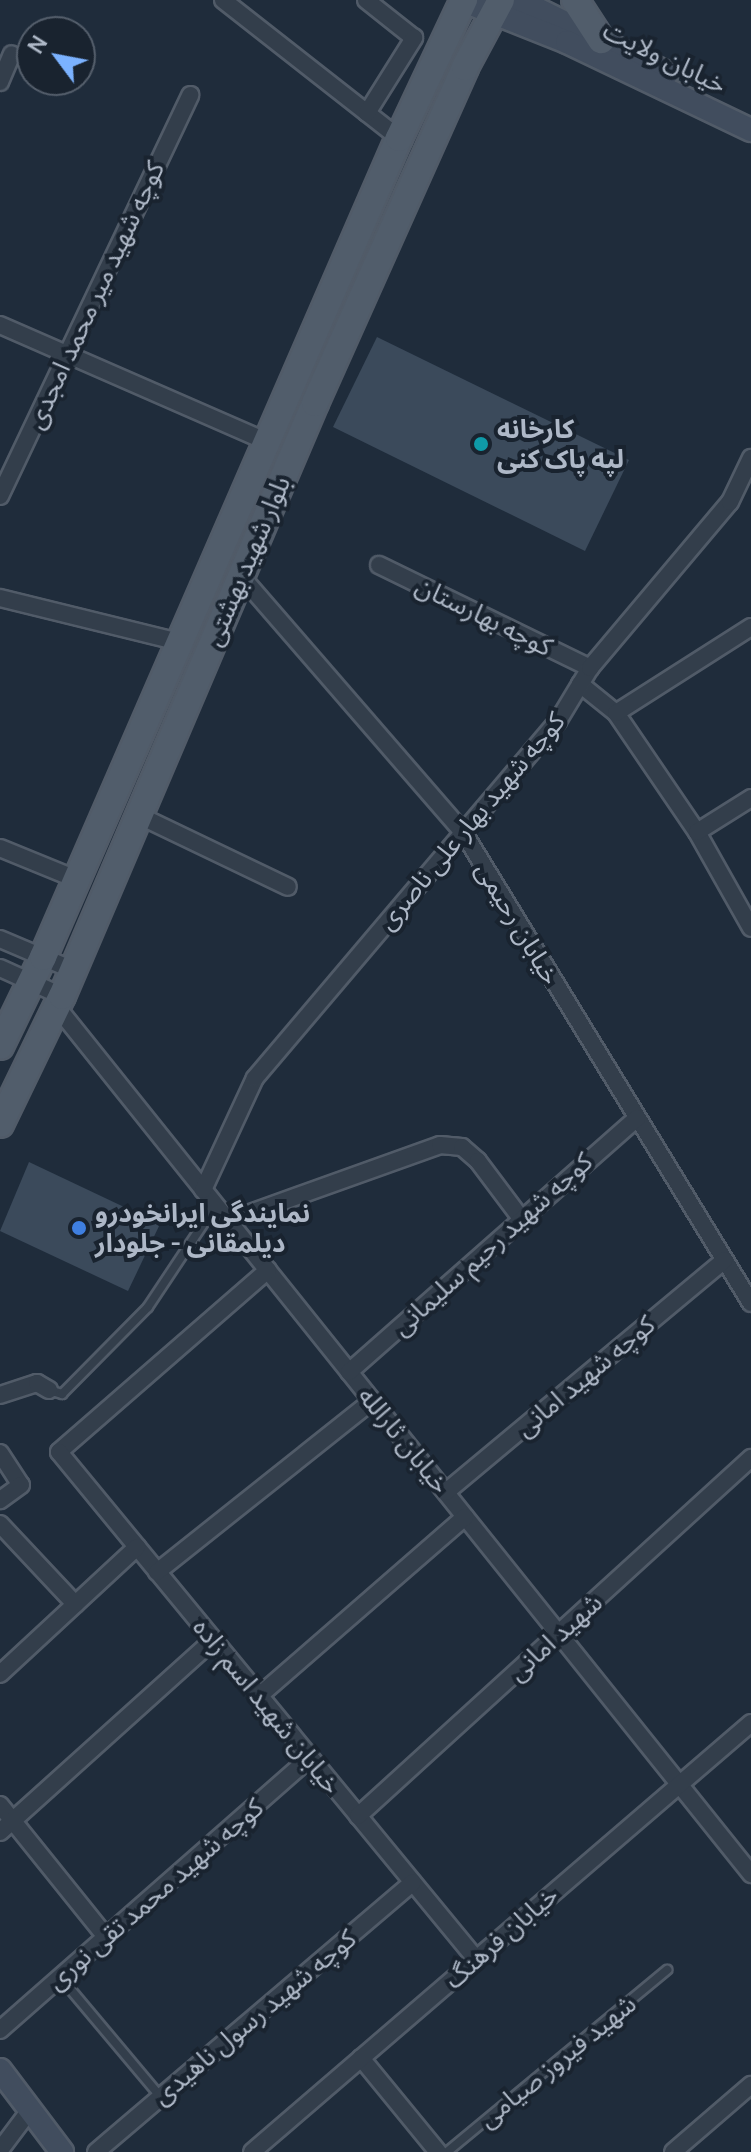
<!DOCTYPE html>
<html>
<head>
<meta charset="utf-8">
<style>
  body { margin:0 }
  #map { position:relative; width:751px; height:2152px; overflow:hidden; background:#1f2c3b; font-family:Manrope,"Noto Sans Arabic",sans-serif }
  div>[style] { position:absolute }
  .building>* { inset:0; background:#3b4a5b }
  .roads { filter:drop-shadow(2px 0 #515b68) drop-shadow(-2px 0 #515b68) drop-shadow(0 2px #515b68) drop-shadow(0 -2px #515b68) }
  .lane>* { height:8px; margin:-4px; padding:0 4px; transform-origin:4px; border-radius:4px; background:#333e4b }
  .street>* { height:16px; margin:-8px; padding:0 8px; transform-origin:8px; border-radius:8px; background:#333e4b }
  .secondary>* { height:22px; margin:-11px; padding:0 11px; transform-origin:11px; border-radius:11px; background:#414d5e }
  .primary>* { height:26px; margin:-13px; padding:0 13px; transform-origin:13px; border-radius:13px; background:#515d6b }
  .dots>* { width:22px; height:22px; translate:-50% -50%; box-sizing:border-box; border:4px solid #19232f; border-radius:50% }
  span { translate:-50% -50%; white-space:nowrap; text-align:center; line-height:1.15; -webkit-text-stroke:8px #19232f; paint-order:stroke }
  .street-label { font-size:26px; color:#aeb8c7 }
  .poi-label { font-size:26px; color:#aeb8c7; font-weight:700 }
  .left { translate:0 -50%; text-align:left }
  .north { position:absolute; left:16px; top:16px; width:80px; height:80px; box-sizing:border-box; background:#19232f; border:2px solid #555f6c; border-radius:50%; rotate:302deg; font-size:22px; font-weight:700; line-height:32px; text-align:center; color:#aeb8c7 }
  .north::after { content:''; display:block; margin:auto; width:28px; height:36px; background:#7bb2ff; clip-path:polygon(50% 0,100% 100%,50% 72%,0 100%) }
</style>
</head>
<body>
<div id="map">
  <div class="building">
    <i style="clip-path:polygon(377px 337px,629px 460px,585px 551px,333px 427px)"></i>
    <i style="clip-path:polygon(29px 1162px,160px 1224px,128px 1291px,0 1231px)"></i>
  </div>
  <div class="roads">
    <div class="lane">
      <i style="left:49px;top:1390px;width:14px;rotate:17deg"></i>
      <i style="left:62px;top:1394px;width:122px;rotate:-45.3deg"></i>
      <i style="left:148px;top:1307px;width:121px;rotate:-56.4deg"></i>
      <i style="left:60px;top:1977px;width:155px;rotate:50deg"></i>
      <i style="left:447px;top:2152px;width:286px;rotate:-39.6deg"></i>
    </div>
    <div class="street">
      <i style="left:223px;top:0;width:224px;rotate:38.1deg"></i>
      <i style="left:366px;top:0;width:61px;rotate:38.4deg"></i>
      <i style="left:0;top:82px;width:30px;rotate:-67deg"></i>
      <i style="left:367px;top:113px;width:89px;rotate:-57.9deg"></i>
      <i style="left:0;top:325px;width:290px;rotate:23.6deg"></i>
      <i style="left:0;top:496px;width:444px;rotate:-64.6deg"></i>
      <i style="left:379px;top:565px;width:235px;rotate:26deg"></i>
      <i style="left:241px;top:576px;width:339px;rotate:49.1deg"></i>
      <i style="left:463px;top:832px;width:552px;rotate:58.56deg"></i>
      <i style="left:0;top:598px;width:184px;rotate:13.8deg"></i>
      <i style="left:580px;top:684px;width:46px;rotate:38.9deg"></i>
      <i style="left:616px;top:713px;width:144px;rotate:55.8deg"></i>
      <i style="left:697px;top:832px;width:110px;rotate:60.6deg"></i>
      <i style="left:616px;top:713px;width:160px;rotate:-32.5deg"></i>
      <i style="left:138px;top:815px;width:166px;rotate:25.6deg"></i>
      <i style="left:697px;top:832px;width:64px;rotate:-32.2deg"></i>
      <i style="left:0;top:848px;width:82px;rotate:22.2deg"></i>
      <i style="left:0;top:939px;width:79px;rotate:23deg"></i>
      <i style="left:0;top:968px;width:68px;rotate:24.3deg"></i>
      <i style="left:57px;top:1007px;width:1111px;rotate:51.32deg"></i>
      <i style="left:203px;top:1190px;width:123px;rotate:-65.1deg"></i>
      <i style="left:255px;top:1078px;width:468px;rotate:-49.7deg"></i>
      <i style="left:558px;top:721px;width:62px;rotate:-58.9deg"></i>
      <i style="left:590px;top:668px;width:217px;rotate:-49.9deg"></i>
      <i style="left:730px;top:502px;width:49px;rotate:-64.5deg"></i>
      <i style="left:228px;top:1221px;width:225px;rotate:-19.7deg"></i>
      <i style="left:440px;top:1145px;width:22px;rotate:5deg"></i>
      <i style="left:462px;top:1147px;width:21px;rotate:41deg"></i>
      <i style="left:478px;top:1161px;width:70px;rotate:53.1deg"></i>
      <i style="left:268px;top:1270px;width:277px;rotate:139deg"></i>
      <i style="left:59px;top:1452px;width:656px;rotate:50.56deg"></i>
      <i style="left:349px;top:1372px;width:384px;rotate:-41.4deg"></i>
      <i style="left:0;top:1395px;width:39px;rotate:-18deg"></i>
      <i style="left:37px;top:1383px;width:14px;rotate:30deg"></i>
      <i style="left:0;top:1453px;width:38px;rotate:57deg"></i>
      <i style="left:21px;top:1485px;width:26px;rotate:144deg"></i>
      <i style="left:446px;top:1492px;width:362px;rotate:-39.8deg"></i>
      <i style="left:0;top:1524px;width:110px;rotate:46.8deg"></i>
      <i style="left:157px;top:1572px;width:275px;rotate:-38.5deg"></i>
      <i style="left:0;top:1674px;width:187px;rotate:-42.8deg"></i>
      <i style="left:259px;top:1696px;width:273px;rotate:-41deg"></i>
      <i style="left:0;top:1805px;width:169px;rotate:51.2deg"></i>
      <i style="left:358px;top:1816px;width:532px;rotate:-42.33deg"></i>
      <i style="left:0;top:1832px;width:287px;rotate:-42deg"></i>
      <i style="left:0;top:2030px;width:412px;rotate:-41.3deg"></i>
      <i style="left:361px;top:2058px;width:122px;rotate:50.7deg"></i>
      <i style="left:0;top:2150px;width:50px;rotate:-53.1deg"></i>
      <i style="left:96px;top:2152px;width:416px;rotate:-40.4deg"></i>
      <i style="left:252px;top:2152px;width:658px;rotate:-40.69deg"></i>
      <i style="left:673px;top:2152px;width:103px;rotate:-40.7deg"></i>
    </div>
    <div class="secondary">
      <i style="left:519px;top:0;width:165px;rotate:26.3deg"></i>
      <i style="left:464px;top:1px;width:111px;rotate:21.7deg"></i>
      <i style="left:567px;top:42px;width:204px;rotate:25.6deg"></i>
      <i style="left:0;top:2070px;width:103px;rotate:52.9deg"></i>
    </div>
    <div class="primary">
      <i style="left:575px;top:0;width:48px;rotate:57deg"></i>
      <i style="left:0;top:1046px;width:99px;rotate:-64.2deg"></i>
      <i style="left:43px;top:957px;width:893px;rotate:-66.51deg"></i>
      <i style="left:399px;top:138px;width:153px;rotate:-64.8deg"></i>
      <i style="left:0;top:1124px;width:142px;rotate:-64.2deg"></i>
      <i style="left:62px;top:996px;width:645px;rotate:-66.89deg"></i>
      <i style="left:315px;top:403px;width:368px;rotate:-65.9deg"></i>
      <i style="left:465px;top:67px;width:76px;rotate:-61.8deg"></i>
    </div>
  </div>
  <div class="dots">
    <i style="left:481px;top:444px;background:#0f9aa8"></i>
    <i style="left:79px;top:1228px;background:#3f7fe0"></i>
  </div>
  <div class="street-label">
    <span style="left:665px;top:57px;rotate:26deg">خیابان ولایت</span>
    <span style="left:95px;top:295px;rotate:-65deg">کوچه شهید میر محمد امجدی</span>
    <span style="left:247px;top:561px;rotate:-67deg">بلوار شهید بهشتی</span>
    <span style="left:484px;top:616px;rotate:26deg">کوچه بهارستان</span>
    <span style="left:471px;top:821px;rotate:-50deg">کوچه شهید بهار علی ناصری</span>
    <span style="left:518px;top:923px;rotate:59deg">خیابان رحیمی</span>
    <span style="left:492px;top:1244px;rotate:-42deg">کوچه شهید رحیم سلیمانی</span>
    <span style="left:585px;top:1376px;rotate:-40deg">کوچه شهید امانی</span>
    <span style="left:404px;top:1440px;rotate:51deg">خیابان ثارالله</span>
    <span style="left:555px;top:1637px;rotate:-42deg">شهید امانی</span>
    <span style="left:267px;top:1706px;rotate:51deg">خیابان شهید اسم زاده</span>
    <span style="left:155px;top:1894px;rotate:-41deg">کوچه شهید محمد تقی نوری</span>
    <span style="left:501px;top:1937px;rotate:-41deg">خیابان فرهنگ</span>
    <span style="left:254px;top:2017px;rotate:-40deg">کوچه شهید رسول ناهیدی</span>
    <span style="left:557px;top:2061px;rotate:-39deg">شهید فیروز صیامی</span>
  </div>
  <div class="poi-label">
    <span class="left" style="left:497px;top:444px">کارخانه<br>لپه پاک کنی</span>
    <span class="left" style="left:95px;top:1228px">نمایندگی ایرانخودرو<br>دیلمقانی - جلودار</span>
  </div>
  <div class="north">N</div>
</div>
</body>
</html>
